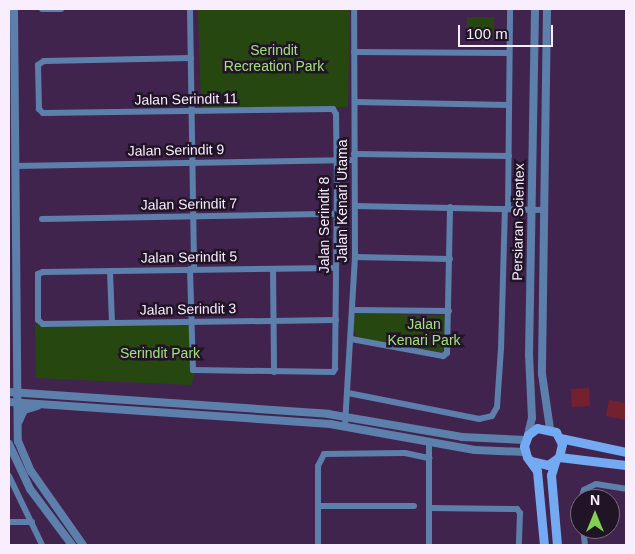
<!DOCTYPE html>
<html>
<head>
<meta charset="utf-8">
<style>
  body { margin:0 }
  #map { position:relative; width:635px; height:554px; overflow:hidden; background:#41244e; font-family:Helvetica,sans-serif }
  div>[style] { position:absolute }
  .green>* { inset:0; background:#274710 }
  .building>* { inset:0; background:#73212e }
  .minor>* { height:6px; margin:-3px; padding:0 3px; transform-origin:3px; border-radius:3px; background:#5d7fac }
  .tertiary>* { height:8px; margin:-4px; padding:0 4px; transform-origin:4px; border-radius:4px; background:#5d7fac }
  .secondary>* { height:9px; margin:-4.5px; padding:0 4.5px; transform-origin:4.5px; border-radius:4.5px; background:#73aaf1 }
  span { translate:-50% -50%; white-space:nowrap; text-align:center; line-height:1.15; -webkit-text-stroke:5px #211427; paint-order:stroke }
  .park-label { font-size:14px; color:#a1e07d }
  .street-label { font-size:14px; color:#f9eefe }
  .frame { position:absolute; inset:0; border:10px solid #f9eefe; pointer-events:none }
  .north { position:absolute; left:570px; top:489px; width:50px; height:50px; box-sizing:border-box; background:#211427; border:1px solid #776b7d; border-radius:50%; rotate:0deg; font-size:14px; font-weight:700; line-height:20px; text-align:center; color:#f9eefe }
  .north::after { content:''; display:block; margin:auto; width:18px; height:22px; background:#82d04f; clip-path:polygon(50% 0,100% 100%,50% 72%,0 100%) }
  .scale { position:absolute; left:458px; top:25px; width:95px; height:22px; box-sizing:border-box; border:2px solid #f9eefe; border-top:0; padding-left:6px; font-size:15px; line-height:18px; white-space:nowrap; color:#f9eefe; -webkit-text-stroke:4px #211427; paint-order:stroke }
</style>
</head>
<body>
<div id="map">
  <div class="green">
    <i style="clip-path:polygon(198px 9px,350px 9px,348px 107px,201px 108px)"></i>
    <i style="clip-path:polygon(467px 17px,494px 17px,494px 35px,467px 35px)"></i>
    <i style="clip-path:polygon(356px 313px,449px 316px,447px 353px,364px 340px,356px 336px,353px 327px)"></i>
    <i style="clip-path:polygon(192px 321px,196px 371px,191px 385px,36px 378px,35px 324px)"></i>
  </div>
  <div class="building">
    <i style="clip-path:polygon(589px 388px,590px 406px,572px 407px,571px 389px)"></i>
    <i style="clip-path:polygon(609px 400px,626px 403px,626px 420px,606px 416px)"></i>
  </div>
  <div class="minor">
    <i style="left:42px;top:9px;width:19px"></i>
    <i style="left:190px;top:9px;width:260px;rotate:89.1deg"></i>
    <i style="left:354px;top:52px;width:155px;rotate:0.4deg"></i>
    <i style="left:355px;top:102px;width:154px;rotate:1.1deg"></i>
    <i style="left:354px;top:154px;width:155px;rotate:0.7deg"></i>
    <i style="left:16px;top:166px;width:338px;rotate:-1deg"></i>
    <i style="left:355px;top:206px;width:189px;rotate:1.2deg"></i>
    <i style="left:508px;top:209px;width:200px;rotate:-89.4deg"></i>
    <i style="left:42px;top:219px;width:295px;rotate:-1deg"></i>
    <i style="left:355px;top:257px;width:95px;rotate:1.2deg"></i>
    <i style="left:190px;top:269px;width:101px;rotate:88.3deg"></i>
    <i style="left:193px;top:370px;width:140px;rotate:0.8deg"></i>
    <i style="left:333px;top:372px;width:4px;rotate:-56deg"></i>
    <i style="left:335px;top:369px;width:182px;rotate:-89.4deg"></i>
    <i style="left:337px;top:187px;width:73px;rotate:-90.8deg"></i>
    <i style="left:336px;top:114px;width:6px;rotate:-121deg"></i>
    <i style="left:333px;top:109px;width:290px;rotate:179.2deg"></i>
    <i style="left:43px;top:113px;width:6px;rotate:-135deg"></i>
    <i style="left:39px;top:109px;width:44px;rotate:-91.3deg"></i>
    <i style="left:38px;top:65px;width:7px;rotate:-34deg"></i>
    <i style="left:44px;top:61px;width:147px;rotate:-1.2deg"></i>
    <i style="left:273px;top:269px;width:103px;rotate:89.4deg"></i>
    <i style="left:110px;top:271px;width:51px;rotate:87.8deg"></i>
    <i style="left:353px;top:310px;width:96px;rotate:0.6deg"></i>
    <i style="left:336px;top:320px;width:293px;rotate:179.2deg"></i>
    <i style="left:43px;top:324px;width:6px;rotate:-141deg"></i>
    <i style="left:38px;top:320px;width:46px;rotate:-90deg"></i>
    <i style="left:38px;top:274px;width:5px;rotate:-22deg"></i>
    <i style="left:43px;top:272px;width:293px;rotate:-0.8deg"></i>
    <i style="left:351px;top:339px;width:94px;rotate:10.5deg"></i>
    <i style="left:443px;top:356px;width:5px;rotate:-37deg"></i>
    <i style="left:447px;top:353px;width:146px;rotate:-88.8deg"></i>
    <i style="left:348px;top:393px;width:134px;rotate:11.2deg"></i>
    <i style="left:479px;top:419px;width:13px;rotate:-13deg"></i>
    <i style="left:492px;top:416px;width:10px;rotate:-61deg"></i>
    <i style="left:497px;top:407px;width:58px;rotate:-86.1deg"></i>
    <i style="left:501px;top:349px;width:140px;rotate:-88.4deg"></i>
    <i style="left:345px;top:425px;width:168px;rotate:-86.6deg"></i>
    <i style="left:355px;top:257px;width:248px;rotate:-90.2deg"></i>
    <i style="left:9px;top:476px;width:76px;rotate:64.4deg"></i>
    <i style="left:581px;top:499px;width:9px;rotate:-72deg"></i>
    <i style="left:584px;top:490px;width:13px;rotate:-27deg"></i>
    <i style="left:596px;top:484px;width:30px;rotate:9deg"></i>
    <i style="left:318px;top:506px;width:96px"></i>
    <i style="left:429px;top:508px;width:88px;rotate:0.7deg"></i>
    <i style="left:517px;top:509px;width:5px;rotate:53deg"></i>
    <i style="left:520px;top:513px;width:32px;rotate:92deg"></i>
    <i style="left:9px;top:522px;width:23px"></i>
    <i style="left:583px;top:529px;width:16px;rotate:83deg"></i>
    <i style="left:318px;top:545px;width:79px;rotate:-90deg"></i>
    <i style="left:318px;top:466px;width:13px;rotate:-63deg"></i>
    <i style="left:324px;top:454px;width:81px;rotate:-0.7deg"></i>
    <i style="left:405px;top:453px;width:25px;rotate:12deg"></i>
    <i style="left:429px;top:545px;width:103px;rotate:-90deg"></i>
  </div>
  <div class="tertiary">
    <i style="left:14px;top:9px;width:432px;rotate:89.5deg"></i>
    <i style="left:18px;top:441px;width:33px;rotate:67deg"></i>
    <i style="left:31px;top:471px;width:90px;rotate:54.9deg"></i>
    <i style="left:547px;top:9px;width:365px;rotate:90.8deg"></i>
    <i style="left:542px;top:374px;width:56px;rotate:81.7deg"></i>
    <i style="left:9px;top:392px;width:320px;rotate:3.9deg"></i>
    <i style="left:328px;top:414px;width:136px;rotate:9.7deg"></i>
    <i style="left:462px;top:437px;width:63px;rotate:2.7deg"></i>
    <i style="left:9px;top:402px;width:322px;rotate:3.9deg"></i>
    <i style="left:330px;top:424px;width:147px;rotate:10.2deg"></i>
    <i style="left:475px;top:450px;width:50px;rotate:2.3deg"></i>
    <i style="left:19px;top:421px;width:12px;rotate:-66deg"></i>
    <i style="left:24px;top:410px;width:14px;rotate:-17deg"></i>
    <i style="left:528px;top:435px;width:17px;rotate:-77deg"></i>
    <i style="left:532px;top:418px;width:63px;rotate:-92.7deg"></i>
    <i style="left:529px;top:355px;width:346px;rotate:-89deg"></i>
    <i style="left:9px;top:444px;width:50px;rotate:65deg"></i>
    <i style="left:30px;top:489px;width:70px;rotate:53.1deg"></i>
  </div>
  <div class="secondary">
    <i style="left:560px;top:438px;width:67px;rotate:12deg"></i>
    <i style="left:559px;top:457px;width:67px;rotate:6.8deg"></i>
    <i style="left:531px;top:461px;width:17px;rotate:13deg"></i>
    <i style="left:548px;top:465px;width:14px;rotate:-36deg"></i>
    <i style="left:559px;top:457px;width:13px;rotate:-77deg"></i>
    <i style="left:562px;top:444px;width:13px;rotate:-117deg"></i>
    <i style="left:556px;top:432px;width:19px;rotate:-168deg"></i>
    <i style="left:537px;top:428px;width:11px;rotate:142deg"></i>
    <i style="left:528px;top:435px;width:12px;rotate:110deg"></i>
    <i style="left:524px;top:446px;width:11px;rotate:75deg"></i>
    <i style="left:527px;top:457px;width:17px;rotate:54deg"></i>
    <i style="left:537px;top:471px;width:74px;rotate:84.6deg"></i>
    <i style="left:555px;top:462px;width:14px;rotate:107deg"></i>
    <i style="left:551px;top:475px;width:70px;rotate:85.1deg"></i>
  </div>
  <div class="park-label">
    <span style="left:274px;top:58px">Serindit<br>Recreation Park</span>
    <span style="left:424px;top:332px">Jalan<br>Kenari Park</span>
    <span style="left:160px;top:353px">Serindit Park</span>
  </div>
  <div class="street-label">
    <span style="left:186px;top:99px;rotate:-1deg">Jalan Serindit 11</span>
    <span style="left:176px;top:150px;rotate:-1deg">Jalan Serindit 9</span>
    <span style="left:342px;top:201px;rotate:-90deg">Jalan Kenari Utama</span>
    <span style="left:189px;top:204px;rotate:-1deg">Jalan Serindit 7</span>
    <span style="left:518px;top:222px;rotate:-89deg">Persiaran Scientex</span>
    <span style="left:324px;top:225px;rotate:-90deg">Jalan Serindit 8</span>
    <span style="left:189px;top:257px;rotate:-1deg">Jalan Serindit 5</span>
    <span style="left:188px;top:309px;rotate:-1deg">Jalan Serindit 3</span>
  </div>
  <div class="frame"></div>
  <div class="north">N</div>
  <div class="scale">100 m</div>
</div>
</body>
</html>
